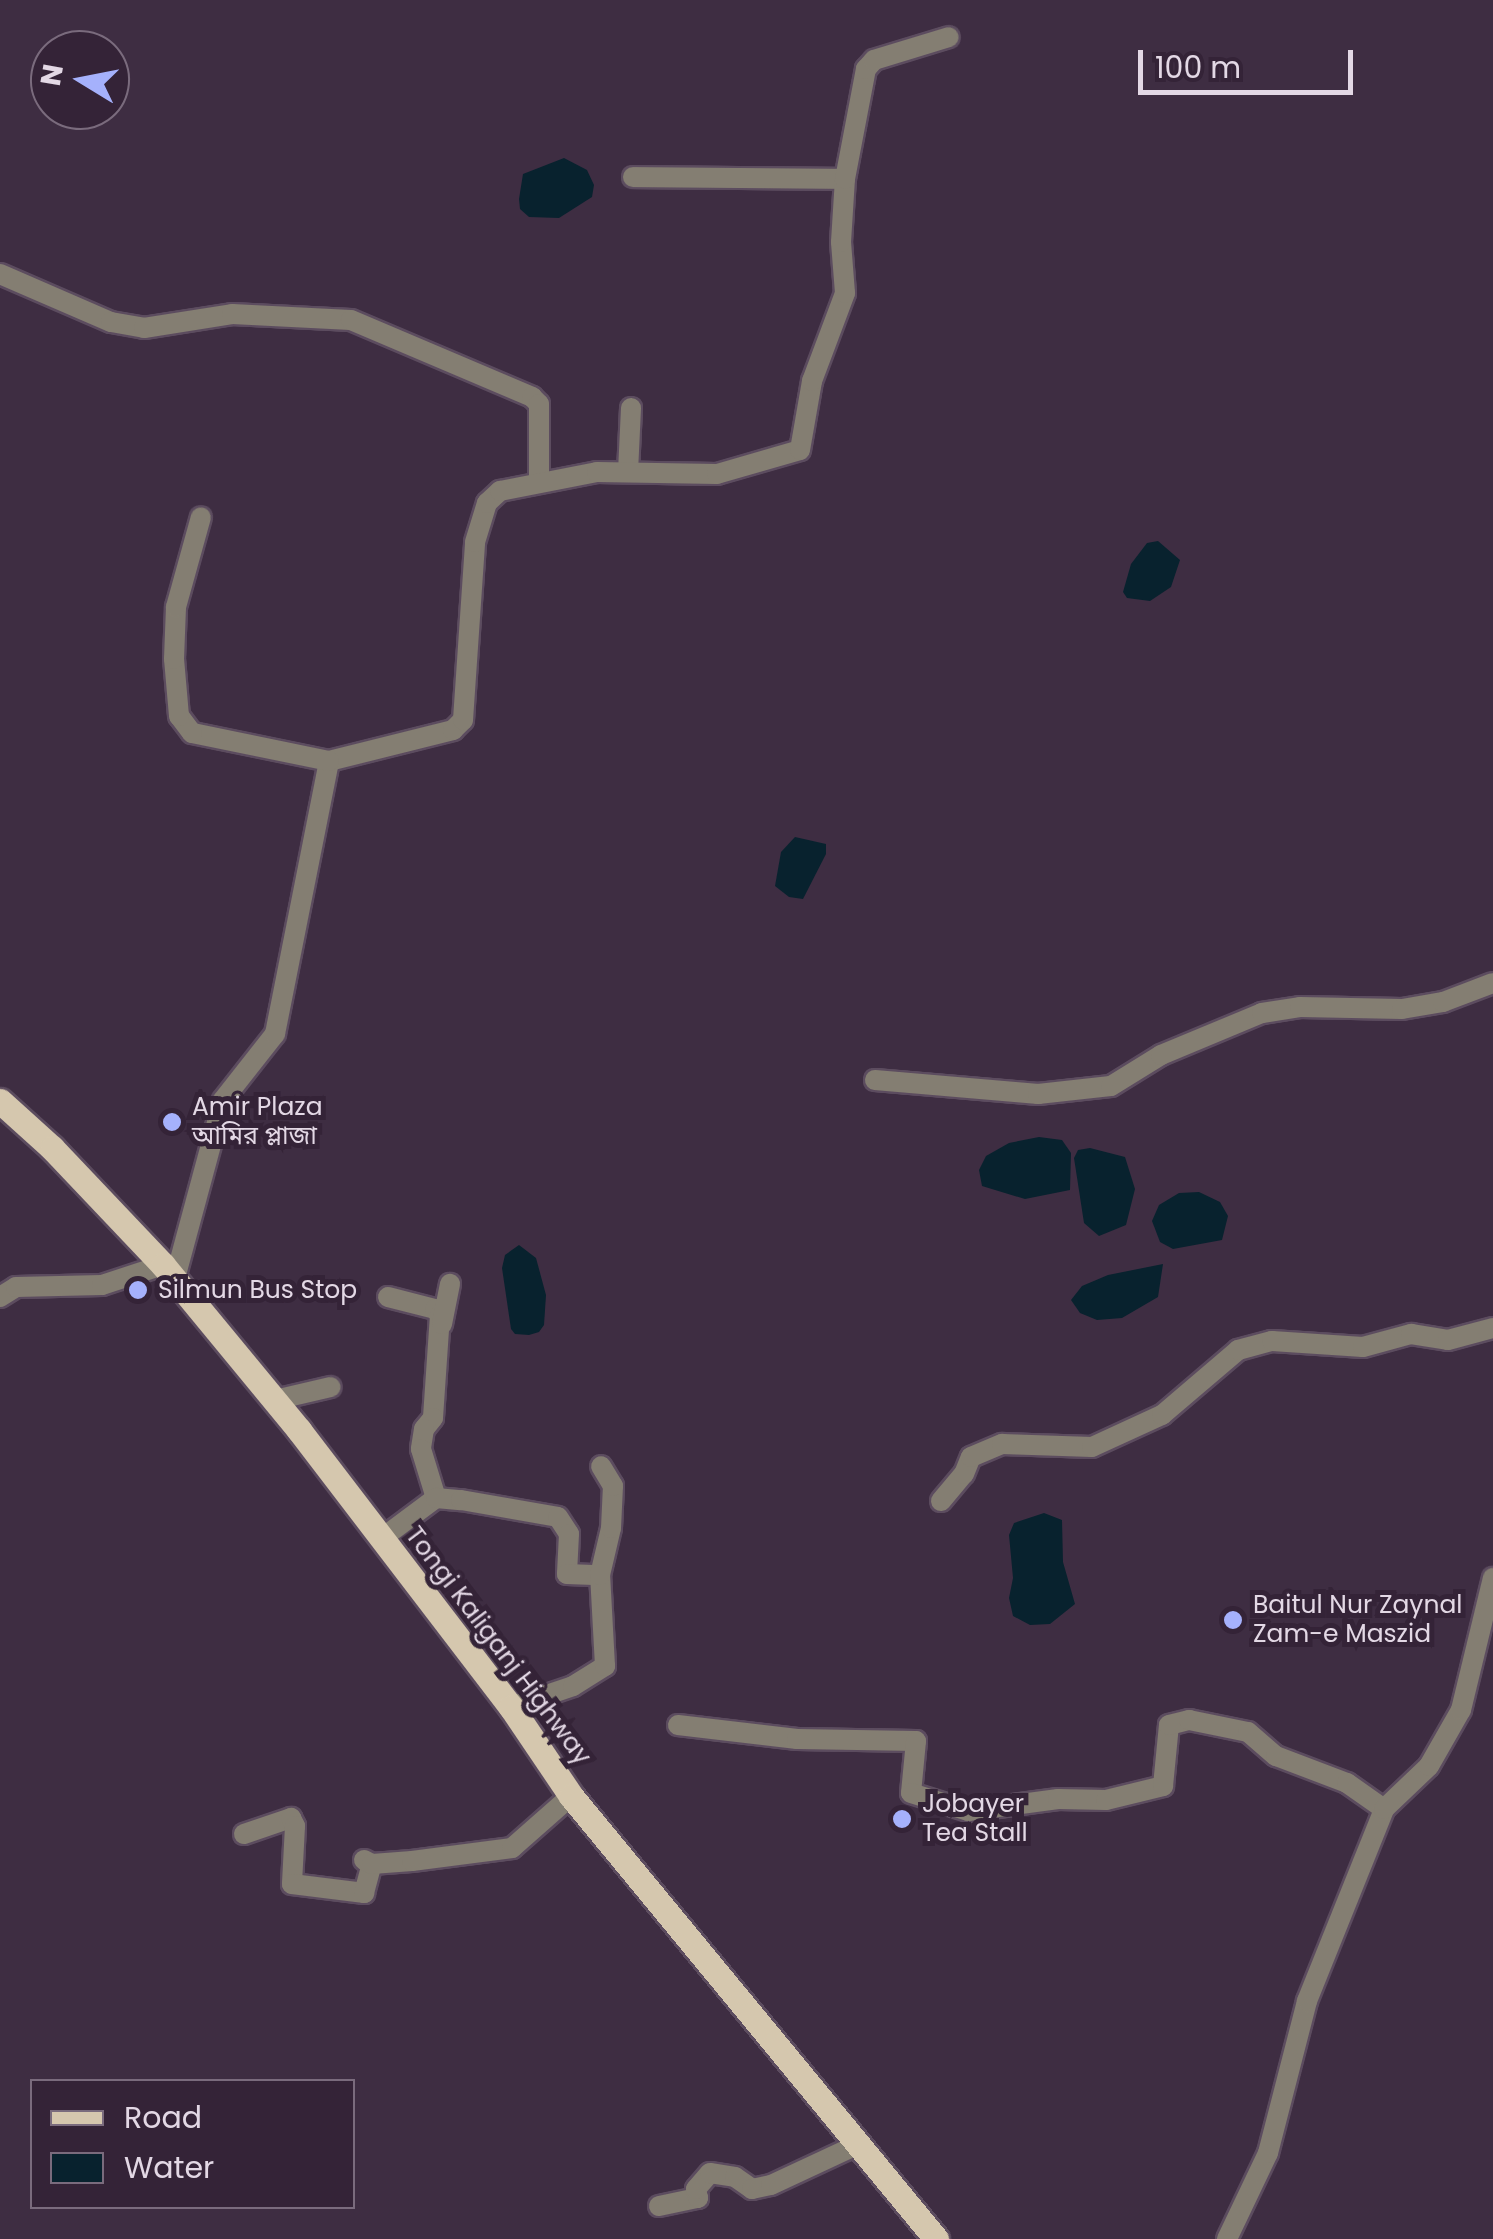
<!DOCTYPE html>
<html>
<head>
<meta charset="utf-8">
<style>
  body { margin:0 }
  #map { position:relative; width:1493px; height:2239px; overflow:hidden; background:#3e2d42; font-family:Poppins,"Noto Sans Bengali",sans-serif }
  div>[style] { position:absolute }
  .water>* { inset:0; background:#08222e }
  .roads { filter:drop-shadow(2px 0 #5c4c5f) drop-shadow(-2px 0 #5c4c5f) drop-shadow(0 2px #5c4c5f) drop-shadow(0 -2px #5c4c5f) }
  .minor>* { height:20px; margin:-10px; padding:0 10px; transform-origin:10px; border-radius:10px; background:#847e72 }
  .major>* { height:25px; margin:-12.5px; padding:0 12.5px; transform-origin:12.5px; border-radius:12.5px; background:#d5c7ae }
  .dots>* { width:28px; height:28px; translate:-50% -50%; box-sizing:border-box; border:5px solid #342337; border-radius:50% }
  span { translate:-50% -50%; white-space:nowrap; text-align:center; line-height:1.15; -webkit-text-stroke:10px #342337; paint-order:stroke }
  .poi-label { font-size:25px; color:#e3d8e5 }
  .left { translate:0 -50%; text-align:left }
  .street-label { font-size:25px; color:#e3d8e5 }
  .legend { position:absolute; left:30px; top:2079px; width:325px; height:130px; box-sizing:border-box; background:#342337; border:2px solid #7a6b7d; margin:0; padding:12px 18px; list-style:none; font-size:30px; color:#e3d8e5 }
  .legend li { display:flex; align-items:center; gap:20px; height:50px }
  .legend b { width:50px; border:2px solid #7a6b7d }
  .north { position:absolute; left:30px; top:30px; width:100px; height:100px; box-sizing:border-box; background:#342337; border:2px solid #7a6b7d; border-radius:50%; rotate:280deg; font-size:28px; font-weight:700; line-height:40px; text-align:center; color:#e3d8e5 }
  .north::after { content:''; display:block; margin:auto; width:35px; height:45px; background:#a5b1fc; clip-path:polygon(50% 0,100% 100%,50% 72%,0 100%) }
  .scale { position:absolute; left:1138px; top:50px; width:215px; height:45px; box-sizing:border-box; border:5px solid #e3d8e5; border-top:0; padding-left:12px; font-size:30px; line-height:35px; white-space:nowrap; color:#e3d8e5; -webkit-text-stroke:8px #342337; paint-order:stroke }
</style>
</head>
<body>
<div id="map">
  <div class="water">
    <i style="clip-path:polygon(564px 158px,587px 170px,594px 185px,592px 197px,559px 218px,529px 217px,520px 209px,519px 199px,523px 174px)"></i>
    <i style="clip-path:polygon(1158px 541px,1180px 560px,1171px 587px,1150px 601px,1127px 598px,1123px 592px,1131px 564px,1147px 543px)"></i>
    <i style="clip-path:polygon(795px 837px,826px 844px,826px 854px,803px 899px,789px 897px,775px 886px,781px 852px)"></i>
    <i style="clip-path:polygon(1039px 1137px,1062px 1140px,1071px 1153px,1070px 1190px,1025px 1199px,982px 1186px,979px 1170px,986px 1156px,1009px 1143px)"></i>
    <i style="clip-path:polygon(1090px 1148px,1125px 1157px,1135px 1189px,1126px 1225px,1099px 1236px,1084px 1223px,1074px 1158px,1078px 1150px)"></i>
    <i style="clip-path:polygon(1199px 1192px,1220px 1202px,1228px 1216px,1222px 1240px,1173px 1249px,1160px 1242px,1152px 1221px,1159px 1205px,1179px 1193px)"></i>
    <i style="clip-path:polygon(519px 1245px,536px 1258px,546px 1295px,544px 1325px,539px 1332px,529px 1335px,515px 1334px,511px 1329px,502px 1268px,505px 1255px)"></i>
    <i style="clip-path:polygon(1163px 1264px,1158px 1297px,1122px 1318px,1097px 1320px,1080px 1313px,1071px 1300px,1082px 1286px,1108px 1275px)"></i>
    <i style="clip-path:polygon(1044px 1513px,1062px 1520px,1063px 1562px,1075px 1604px,1050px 1624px,1030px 1625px,1013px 1616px,1009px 1598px,1013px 1578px,1009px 1535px,1014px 1523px)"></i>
  </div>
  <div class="roads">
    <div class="minor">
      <i style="left:633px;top:177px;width:212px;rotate:0.5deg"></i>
      <i style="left:0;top:274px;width:121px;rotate:23.4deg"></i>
      <i style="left:111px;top:322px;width:34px;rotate:10deg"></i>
      <i style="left:144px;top:328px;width:89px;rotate:-9deg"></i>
      <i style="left:232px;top:314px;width:119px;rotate:2.9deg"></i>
      <i style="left:351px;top:320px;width:197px;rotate:23deg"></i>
      <i style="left:532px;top:397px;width:10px;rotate:45deg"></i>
      <i style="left:539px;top:404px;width:77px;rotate:90deg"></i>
      <i style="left:628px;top:472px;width:64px;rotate:-87.3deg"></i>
      <i style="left:329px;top:761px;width:128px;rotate:-14deg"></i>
      <i style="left:453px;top:730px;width:14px;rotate:-45deg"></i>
      <i style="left:463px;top:720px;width:178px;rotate:-86.1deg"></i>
      <i style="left:475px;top:542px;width:41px;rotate:-72.9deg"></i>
      <i style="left:487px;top:503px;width:18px;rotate:-43deg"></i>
      <i style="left:500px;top:491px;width:99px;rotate:-11.1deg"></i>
      <i style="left:597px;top:472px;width:120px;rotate:1deg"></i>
      <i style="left:717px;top:474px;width:86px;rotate:-16.1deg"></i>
      <i style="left:800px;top:450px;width:70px;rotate:-80.1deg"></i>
      <i style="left:812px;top:381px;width:94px;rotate:-69.4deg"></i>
      <i style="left:845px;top:293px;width:51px;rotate:-94.5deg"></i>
      <i style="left:841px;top:242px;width:63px;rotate:-86.4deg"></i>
      <i style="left:845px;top:179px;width:112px;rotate:-79.2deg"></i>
      <i style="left:866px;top:69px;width:12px;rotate:-48deg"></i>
      <i style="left:874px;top:60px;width:78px;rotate:-17deg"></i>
      <i style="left:875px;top:1080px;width:164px;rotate:4.9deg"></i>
      <i style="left:1038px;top:1094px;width:73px;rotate:-6.3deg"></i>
      <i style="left:1111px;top:1086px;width:59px;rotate:-31.8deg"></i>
      <i style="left:1161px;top:1055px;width:109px;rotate:-22.6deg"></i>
      <i style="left:1262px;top:1013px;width:38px;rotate:-9deg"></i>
      <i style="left:1300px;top:1007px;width:102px;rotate:1.1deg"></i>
      <i style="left:1402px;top:1009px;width:42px;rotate:-9.7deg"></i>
      <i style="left:1443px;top:1002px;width:53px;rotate:-20.8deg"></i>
      <i style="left:174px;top:1282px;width:188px;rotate:-74.9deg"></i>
      <i style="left:223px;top:1100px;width:84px;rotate:-51.8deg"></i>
      <i style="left:275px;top:1034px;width:278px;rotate:-78.8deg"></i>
      <i style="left:329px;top:761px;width:140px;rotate:-168.4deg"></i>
      <i style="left:192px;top:733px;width:21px;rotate:-127deg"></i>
      <i style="left:179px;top:716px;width:57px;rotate:-95deg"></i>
      <i style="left:174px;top:659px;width:52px;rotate:-87.8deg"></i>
      <i style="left:176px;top:607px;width:93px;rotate:-74.5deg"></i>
      <i style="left:0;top:1297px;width:19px;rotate:-32deg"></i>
      <i style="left:16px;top:1287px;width:86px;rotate:-1.3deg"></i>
      <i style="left:102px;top:1285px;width:64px;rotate:-18.2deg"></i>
      <i style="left:388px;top:1297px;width:49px;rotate:14.3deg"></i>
      <i style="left:435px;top:1309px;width:8px;rotate:50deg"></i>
      <i style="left:440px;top:1315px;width:103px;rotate:93.9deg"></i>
      <i style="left:433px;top:1418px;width:14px;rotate:129deg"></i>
      <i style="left:424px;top:1429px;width:20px;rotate:99deg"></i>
      <i style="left:421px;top:1449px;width:51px;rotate:73deg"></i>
      <i style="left:442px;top:1324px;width:41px;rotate:-78.7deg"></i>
      <i style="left:275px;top:1400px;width:57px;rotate:-13.1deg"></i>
      <i style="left:941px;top:1501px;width:35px;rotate:-50deg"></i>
      <i style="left:964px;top:1474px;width:18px;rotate:-68deg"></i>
      <i style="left:971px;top:1457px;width:34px;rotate:-23deg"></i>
      <i style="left:1002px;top:1444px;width:90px;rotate:1.9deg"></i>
      <i style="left:1092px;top:1447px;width:77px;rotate:-24.6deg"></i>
      <i style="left:1162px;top:1415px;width:100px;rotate:-40.5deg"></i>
      <i style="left:1238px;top:1350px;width:35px;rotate:-15deg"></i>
      <i style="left:1272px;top:1341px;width:91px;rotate:3.8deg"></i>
      <i style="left:1363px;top:1347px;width:50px;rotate:-15.2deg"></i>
      <i style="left:1411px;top:1334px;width:37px;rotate:9deg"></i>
      <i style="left:1448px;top:1340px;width:47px;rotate:-14.9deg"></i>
      <i style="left:381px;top:1539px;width:69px;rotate:-36.7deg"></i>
      <i style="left:436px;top:1498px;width:25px;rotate:5deg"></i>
      <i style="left:461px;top:1500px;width:98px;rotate:9.9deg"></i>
      <i style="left:558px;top:1517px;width:20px;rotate:57deg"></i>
      <i style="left:569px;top:1534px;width:40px;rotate:92.9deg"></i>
      <i style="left:567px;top:1574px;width:33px;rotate:2deg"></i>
      <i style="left:511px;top:1707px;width:65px;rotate:-18.7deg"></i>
      <i style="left:573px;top:1686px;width:38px;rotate:-32deg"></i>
      <i style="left:605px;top:1666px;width:91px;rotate:-93.1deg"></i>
      <i style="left:600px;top:1575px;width:48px;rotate:-76.8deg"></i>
      <i style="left:611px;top:1528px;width:42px;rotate:-87.3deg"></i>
      <i style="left:613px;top:1486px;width:23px;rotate:-121deg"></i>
      <i style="left:678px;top:1725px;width:120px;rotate:6.7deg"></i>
      <i style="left:797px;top:1739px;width:119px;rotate:1deg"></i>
      <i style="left:916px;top:1741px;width:52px;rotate:95.5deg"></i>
      <i style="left:911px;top:1793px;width:60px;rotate:17.5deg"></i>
      <i style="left:968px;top:1811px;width:91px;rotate:-7.6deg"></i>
      <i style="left:1058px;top:1799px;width:48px;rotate:1.2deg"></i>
      <i style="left:1106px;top:1800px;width:59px;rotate:-13.8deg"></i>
      <i style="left:1163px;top:1786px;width:61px;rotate:-84.4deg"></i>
      <i style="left:1169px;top:1725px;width:21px;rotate:-14deg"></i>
      <i style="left:1189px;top:1720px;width:60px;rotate:11.5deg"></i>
      <i style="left:1248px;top:1732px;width:37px;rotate:41deg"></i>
      <i style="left:1276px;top:1756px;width:76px;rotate:20.8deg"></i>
      <i style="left:1347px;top:1783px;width:45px;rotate:35.1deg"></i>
      <i style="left:244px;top:1834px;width:50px;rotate:-18.8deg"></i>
      <i style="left:291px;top:1818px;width:9px;rotate:63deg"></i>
      <i style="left:295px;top:1826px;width:58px;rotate:93deg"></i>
      <i style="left:292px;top:1884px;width:73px;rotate:7.1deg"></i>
      <i style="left:364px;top:1893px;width:30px;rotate:-75deg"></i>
      <i style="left:364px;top:1860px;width:9px;rotate:27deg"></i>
      <i style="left:372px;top:1864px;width:40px;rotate:-4.3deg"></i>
      <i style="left:412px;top:1861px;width:101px;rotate:-7.4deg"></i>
      <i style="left:512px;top:1848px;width:79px;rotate:-41.4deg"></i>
      <i style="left:659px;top:2206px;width:40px;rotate:-12deg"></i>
      <i style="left:698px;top:2198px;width:9px;rotate:-103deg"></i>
      <i style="left:696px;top:2189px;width:21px;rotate:-49deg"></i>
      <i style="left:710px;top:2173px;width:25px;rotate:9deg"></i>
      <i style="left:735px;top:2177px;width:21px;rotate:35deg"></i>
      <i style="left:752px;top:2189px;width:19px;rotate:-12deg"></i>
      <i style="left:771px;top:2185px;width:97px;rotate:-25deg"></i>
      <i style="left:1227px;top:2239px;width:95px;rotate:-64.5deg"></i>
      <i style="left:1268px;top:2153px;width:157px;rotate:-75.6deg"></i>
      <i style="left:1307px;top:2001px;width:207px;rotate:-68.1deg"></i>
      <i style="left:1384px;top:1809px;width:62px;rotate:-43.7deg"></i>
      <i style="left:1429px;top:1766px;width:64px;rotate:-60.3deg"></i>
      <i style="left:1461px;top:1710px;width:136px;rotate:-76.4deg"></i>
    </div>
    <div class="major">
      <i style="left:0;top:1101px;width:70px;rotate:42.1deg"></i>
      <i style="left:52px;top:1148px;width:161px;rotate:46.5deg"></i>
      <i style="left:163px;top:1265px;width:214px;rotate:50.5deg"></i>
      <i style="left:299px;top:1430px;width:349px;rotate:52.6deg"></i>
      <i style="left:511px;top:1707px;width:107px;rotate:56deg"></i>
      <i style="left:571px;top:1796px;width:574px;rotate:50.51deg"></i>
    </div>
  </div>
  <div class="dots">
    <i style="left:172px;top:1122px;background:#a5b1fc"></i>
    <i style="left:138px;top:1290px;background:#a5b1fc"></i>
    <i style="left:1233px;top:1620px;background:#a5b1fc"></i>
    <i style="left:902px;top:1819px;background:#a5b1fc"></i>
  </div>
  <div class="poi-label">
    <span class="left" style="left:192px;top:1122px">Amir Plaza<br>আমির প্লাজা</span>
    <span class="left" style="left:158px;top:1290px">Silmun Bus Stop</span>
    <span class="left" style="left:1253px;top:1620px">Baitul Nur Zaynal<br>Zam-e Maszid</span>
    <span class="left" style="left:922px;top:1819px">Jobayer<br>Tea Stall</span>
  </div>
  <div class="street-label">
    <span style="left:498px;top:1646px;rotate:53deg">Tongi Kaliganj Highway</span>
  </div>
  <ul class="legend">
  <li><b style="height:12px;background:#d5c7ae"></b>Road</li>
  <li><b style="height:28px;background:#08222e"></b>Water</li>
  </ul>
  <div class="north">N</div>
  <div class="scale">100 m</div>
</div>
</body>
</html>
